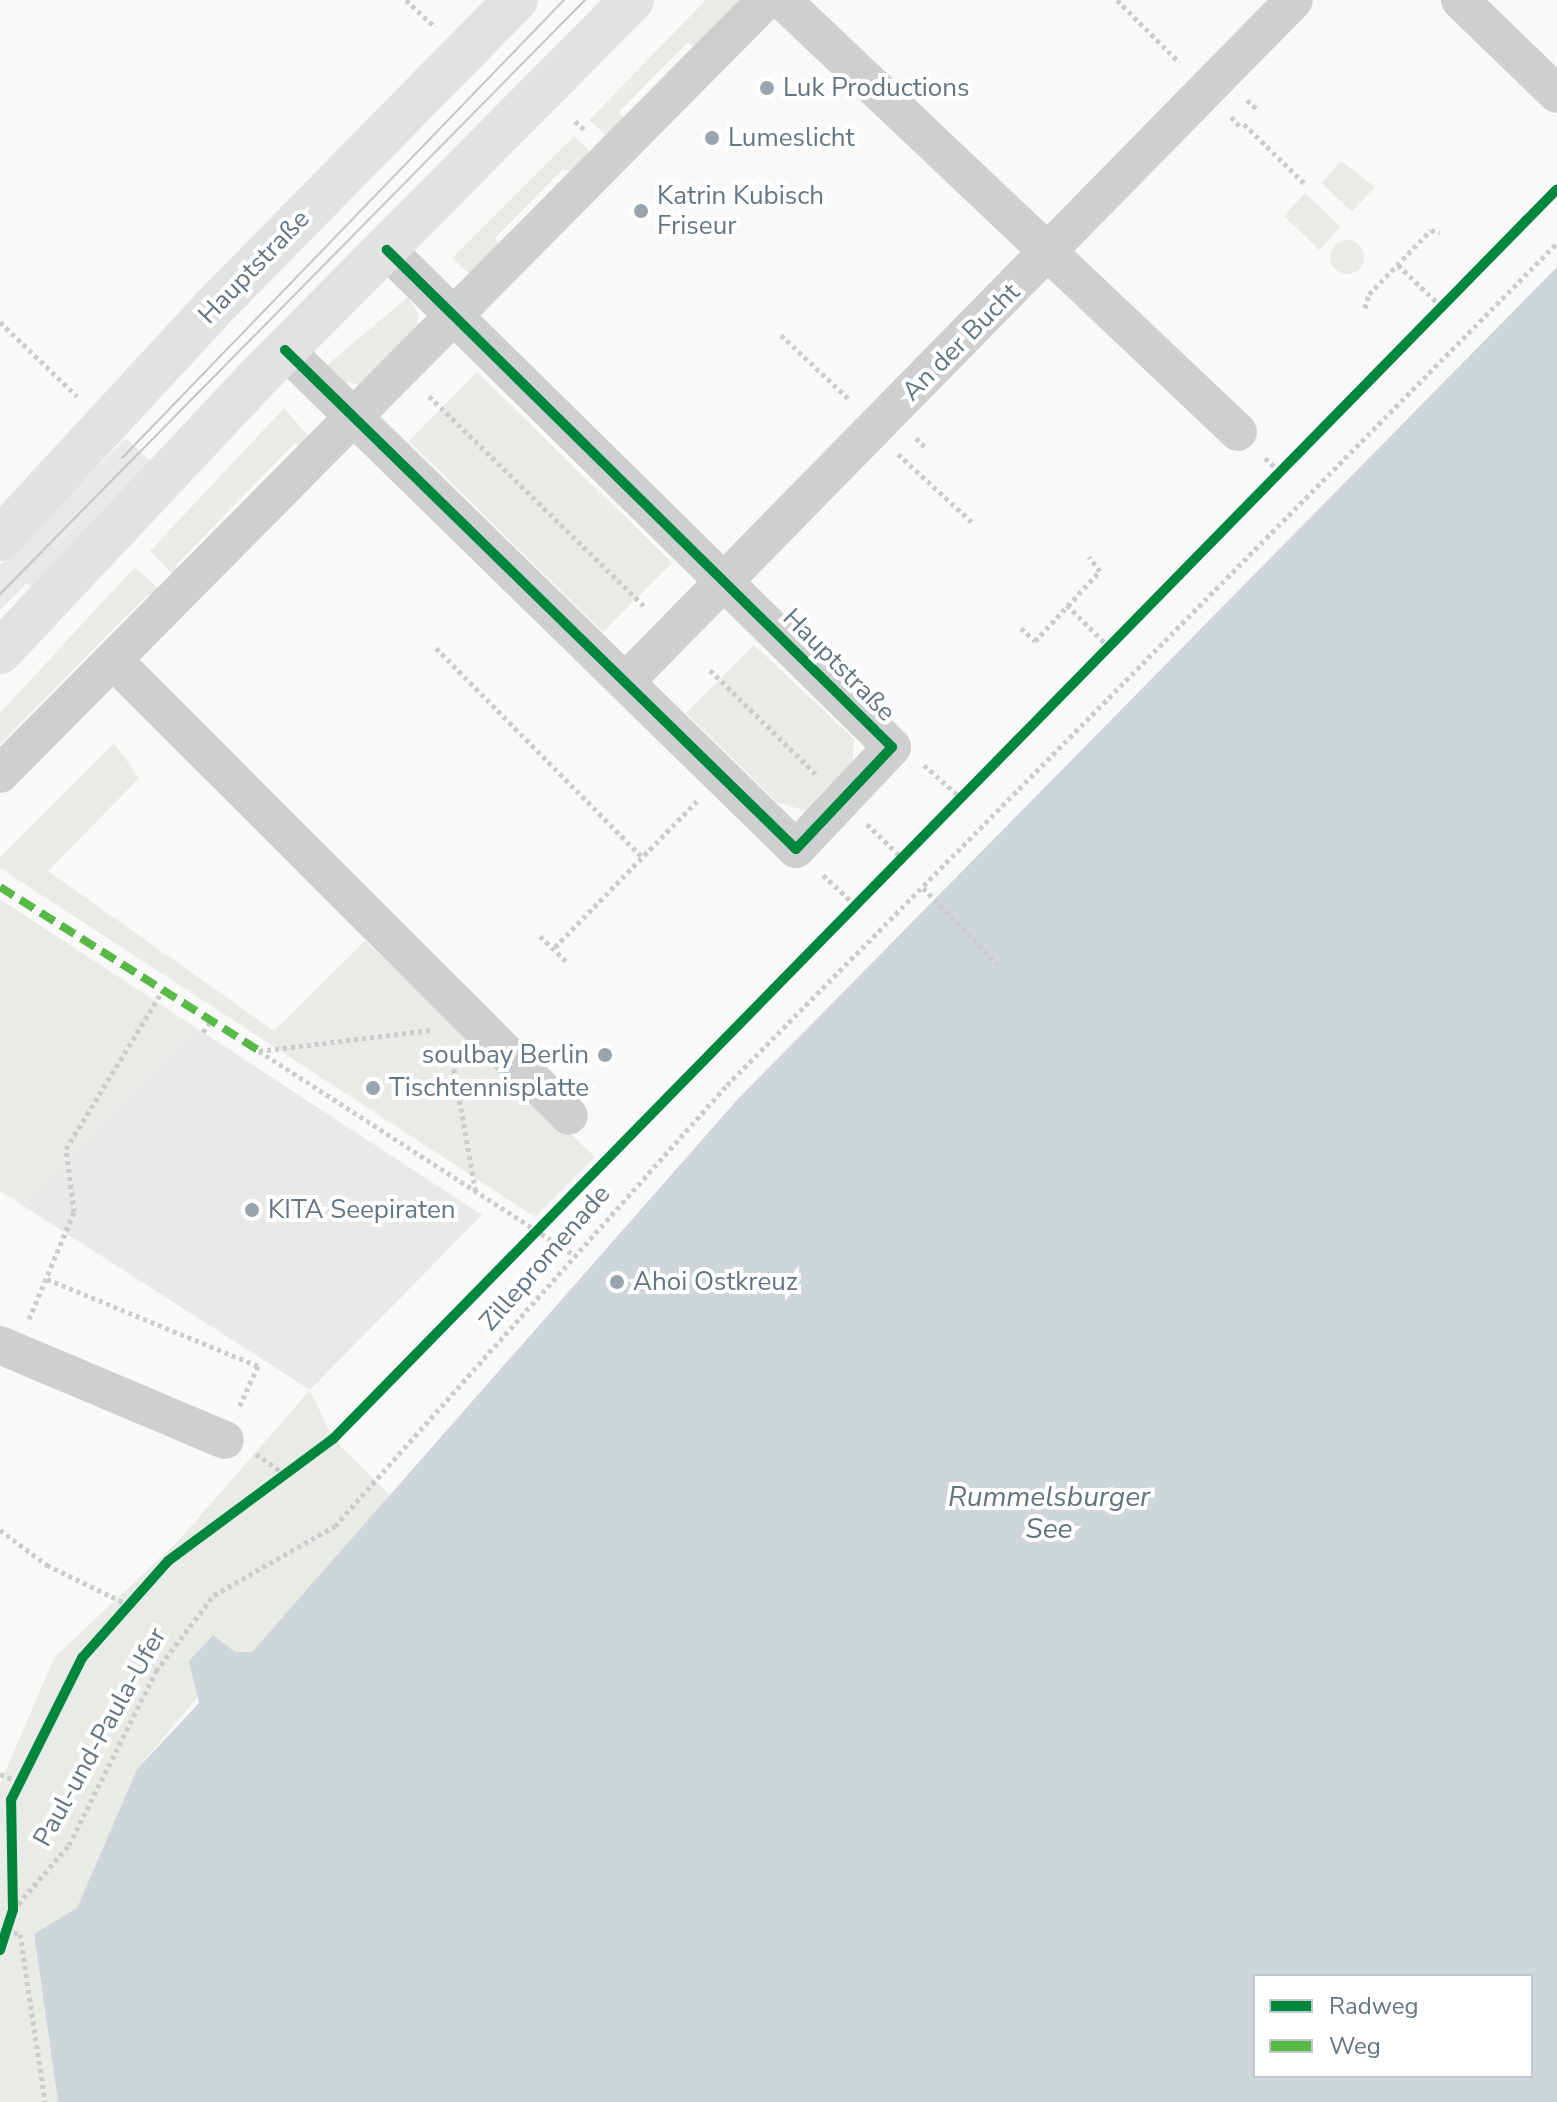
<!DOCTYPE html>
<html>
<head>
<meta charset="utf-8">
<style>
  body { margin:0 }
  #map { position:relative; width:1557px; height:2102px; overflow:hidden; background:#f9f9f9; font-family:"Nunito Sans",sans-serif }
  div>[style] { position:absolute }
  .built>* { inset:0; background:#e8e9e9 }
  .green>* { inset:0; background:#e8ebe6 }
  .round { border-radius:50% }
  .water>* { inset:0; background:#ced6d9 }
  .path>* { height:5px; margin-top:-2.5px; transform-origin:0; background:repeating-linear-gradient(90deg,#cbcccd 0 4px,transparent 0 8px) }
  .minor>* { height:38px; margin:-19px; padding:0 19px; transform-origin:19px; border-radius:19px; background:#cecfd0 }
  .major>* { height:44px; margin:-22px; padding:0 22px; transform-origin:22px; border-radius:22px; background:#e1e2e2 }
  .tram>* { height:2px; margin:-1px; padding:0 1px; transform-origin:1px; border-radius:1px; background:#c3c5c6 }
  .quiet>* { height:8px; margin-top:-4px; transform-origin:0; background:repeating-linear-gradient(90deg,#58b947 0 16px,transparent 0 24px) }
  .cycleway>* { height:10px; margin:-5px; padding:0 5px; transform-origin:5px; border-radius:5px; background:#00873e }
  .dots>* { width:22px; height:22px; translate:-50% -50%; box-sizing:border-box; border:4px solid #fff; border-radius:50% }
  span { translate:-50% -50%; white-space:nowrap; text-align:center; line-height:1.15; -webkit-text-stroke:8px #fff; paint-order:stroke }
  .poi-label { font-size:26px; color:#657683 }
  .left { translate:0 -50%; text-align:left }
  .right { translate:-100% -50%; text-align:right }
  .street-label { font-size:26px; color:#657683 }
  .water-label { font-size:28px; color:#60757c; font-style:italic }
  .legend { position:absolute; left:1253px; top:1974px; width:280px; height:104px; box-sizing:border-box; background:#fff; border:2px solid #c1c8cd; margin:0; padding:10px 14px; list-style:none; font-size:24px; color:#657683 }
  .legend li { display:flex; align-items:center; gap:16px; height:40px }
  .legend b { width:40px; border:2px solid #c1c8cd }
</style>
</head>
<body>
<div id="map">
  <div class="built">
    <i style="clip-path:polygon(126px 438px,151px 462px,35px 591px,27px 583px,0 610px,0 565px)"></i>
    <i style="clip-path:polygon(195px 1027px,482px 1215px,310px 1390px,22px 1205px)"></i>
  </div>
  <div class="green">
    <i style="clip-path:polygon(706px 0,745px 0,696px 47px,687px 43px,619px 112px,623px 118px,609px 138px,589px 120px)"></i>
    <i style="clip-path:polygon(574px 136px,593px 155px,575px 173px,563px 169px,495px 238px,500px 246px,473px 277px,452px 258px)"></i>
    <i style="clip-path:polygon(1341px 161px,1375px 187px,1352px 212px,1322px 183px)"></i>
    <i style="clip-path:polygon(1305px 193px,1341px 227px,1319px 250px,1284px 216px)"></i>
    <i class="round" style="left:1330px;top:240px;width:34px;height:34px"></i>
    <i style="clip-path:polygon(408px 297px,418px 313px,417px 333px,361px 385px,337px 380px,326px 366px)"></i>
    <i style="clip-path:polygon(477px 372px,672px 563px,603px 632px,409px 441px)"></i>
    <i style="clip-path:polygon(284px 408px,312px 440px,302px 448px,295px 443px,176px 565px,178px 579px,150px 551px)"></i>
    <i style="clip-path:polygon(135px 567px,164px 594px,147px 595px,0 744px,0 713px)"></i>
    <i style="clip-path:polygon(754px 645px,854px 739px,852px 766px,808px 811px,778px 803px,686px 713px)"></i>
    <i style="clip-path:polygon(114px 743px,139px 778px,48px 871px,274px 1031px,365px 941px,595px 1157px,535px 1217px,0 868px,0 857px)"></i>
    <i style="clip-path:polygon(0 899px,195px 1027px,22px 1205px,0 1191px)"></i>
    <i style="clip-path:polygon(310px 1390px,333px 1439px,391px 1496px,252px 1652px,235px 1653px,137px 1769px,77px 1908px,34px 1935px,58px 2102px,0 2102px,0 1784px,54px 1658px,180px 1539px)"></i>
  </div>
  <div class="water">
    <i style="clip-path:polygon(evenodd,1557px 267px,1557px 2102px,58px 2102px,34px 1934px,77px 1908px,137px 1769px,199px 1703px,189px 1661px,213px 1635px,235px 1652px,252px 1652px,737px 1100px,1557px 267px,1255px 1976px,1531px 1976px,1531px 2076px,1255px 2076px,1255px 1976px)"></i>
  </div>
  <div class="path">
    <i style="left:406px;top:0;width:40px;rotate:43deg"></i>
    <i style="left:1117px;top:0;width:88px;rotate:45deg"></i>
    <i style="left:1247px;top:100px;width:15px;rotate:42deg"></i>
    <i style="left:1231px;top:117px;width:14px;rotate:45deg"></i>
    <i style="left:575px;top:121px;width:15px;rotate:42deg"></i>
    <i style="left:1244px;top:124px;width:84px;rotate:44.5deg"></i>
    <i style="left:1398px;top:265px;width:61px;rotate:43.7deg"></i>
    <i style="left:1365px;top:308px;width:15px;rotate:-74deg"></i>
    <i style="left:1369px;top:294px;width:89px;rotate:-45.9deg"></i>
    <i style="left:1431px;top:230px;width:9px;rotate:21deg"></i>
    <i style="left:0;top:322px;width:107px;rotate:43.9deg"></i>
    <i style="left:781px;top:335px;width:93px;rotate:43.3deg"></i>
    <i style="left:429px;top:396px;width:302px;rotate:44.3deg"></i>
    <i style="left:916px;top:438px;width:16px;rotate:45deg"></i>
    <i style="left:898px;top:454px;width:102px;rotate:42.6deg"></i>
    <i style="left:1265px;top:458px;width:19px;rotate:43deg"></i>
    <i style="left:1067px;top:605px;width:58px;rotate:45deg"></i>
    <i style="left:1021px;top:628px;width:19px;rotate:43deg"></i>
    <i style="left:1035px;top:641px;width:96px;rotate:-47.1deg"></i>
    <i style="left:1100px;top:571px;width:18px;rotate:-128deg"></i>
    <i style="left:436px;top:648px;width:293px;rotate:45.4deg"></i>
    <i style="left:710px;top:670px;width:150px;rotate:44.5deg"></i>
    <i style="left:924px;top:765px;width:48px;rotate:41.6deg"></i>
    <i style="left:867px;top:824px;width:47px;rotate:44.1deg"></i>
    <i style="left:823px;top:875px;width:42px;rotate:43.1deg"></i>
    <i style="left:923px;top:888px;width:107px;rotate:45.4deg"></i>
    <i style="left:540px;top:936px;width:36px;rotate:44deg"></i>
    <i style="left:555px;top:947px;width:204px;rotate:-45.8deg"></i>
    <i style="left:203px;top:1032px;width:14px;rotate:-54deg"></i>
    <i style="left:259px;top:1051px;width:372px;rotate:32.9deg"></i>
    <i style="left:259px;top:1051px;width:173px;rotate:-7deg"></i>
    <i style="left:451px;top:1053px;width:142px;rotate:79.9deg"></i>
    <i style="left:47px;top:1279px;width:228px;rotate:22.4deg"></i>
    <i style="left:258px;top:1366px;width:45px;rotate:114.9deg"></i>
    <i style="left:29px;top:1319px;width:116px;rotate:-67.2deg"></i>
    <i style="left:74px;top:1212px;width:64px;rotate:-97.2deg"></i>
    <i style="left:66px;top:1149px;width:186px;rotate:-58.6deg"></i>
    <i style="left:256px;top:1454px;width:38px;rotate:35deg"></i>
    <i style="left:0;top:1530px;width:59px;rotate:36.7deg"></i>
    <i style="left:47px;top:1565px;width:91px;rotate:26deg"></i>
    <i style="left:0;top:1774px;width:22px;rotate:22deg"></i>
    <i style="left:13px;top:1910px;width:110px;rotate:-91deg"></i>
    <i style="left:11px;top:1800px;width:159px;rotate:-63.4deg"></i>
    <i style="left:82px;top:1658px;width:130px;rotate:-48.4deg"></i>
    <i style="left:168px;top:1561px;width:205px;rotate:-36.5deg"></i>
    <i style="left:333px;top:1439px;width:1749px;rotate:-45.6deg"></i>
    <i style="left:6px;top:1931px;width:14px;rotate:12deg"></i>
    <i style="left:20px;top:1934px;width:170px;rotate:81.5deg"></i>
    <i style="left:0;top:1950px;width:42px;rotate:-72deg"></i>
    <i style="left:13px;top:1910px;width:86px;rotate:-49.3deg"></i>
    <i style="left:69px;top:1845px;width:195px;rotate:-63.4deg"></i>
    <i style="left:156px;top:1671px;width:96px;rotate:-52.7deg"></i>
    <i style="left:214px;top:1595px;width:139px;rotate:-29.7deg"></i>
    <i style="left:335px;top:1526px;width:590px;rotate:-48.37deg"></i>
    <i style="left:727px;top:1085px;width:1182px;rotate:-45.41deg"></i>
  </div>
  <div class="minor">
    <i style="left:782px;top:0;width:628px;rotate:43.45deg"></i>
    <i style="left:1460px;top:0;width:135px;rotate:44.1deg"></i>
    <i style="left:285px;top:350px;width:714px;rotate:44.32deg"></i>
    <i style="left:796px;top:849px;width:140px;rotate:-46.7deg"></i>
    <i style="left:892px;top:747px;width:709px;rotate:-135.46deg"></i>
    <i style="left:114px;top:661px;width:643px;rotate:45deg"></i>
    <i style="left:625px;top:682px;width:955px;rotate:-45.55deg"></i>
    <i style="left:0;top:774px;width:1089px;rotate:-45.3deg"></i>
    <i style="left:0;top:1345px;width:244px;rotate:22.9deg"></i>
  </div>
  <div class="major">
    <i style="left:0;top:539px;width:311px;rotate:-47.3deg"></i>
    <i style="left:211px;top:310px;width:435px;rotate:-45.5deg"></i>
    <i style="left:0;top:652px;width:390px;rotate:-46.8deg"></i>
    <i style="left:267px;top:368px;width:518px;rotate:-45.23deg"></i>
  </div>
  <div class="tram">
    <i style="left:122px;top:458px;width:636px;rotate:-46.02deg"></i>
    <i style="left:0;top:594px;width:834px;rotate:-45.44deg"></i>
  </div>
  <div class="quiet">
    <i style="left:0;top:887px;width:307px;rotate:32.3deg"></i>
  </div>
  <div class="cycleway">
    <i style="left:285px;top:350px;width:714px;rotate:44.32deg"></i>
    <i style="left:796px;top:849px;width:140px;rotate:-46.7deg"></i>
    <i style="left:892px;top:747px;width:709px;rotate:-135.46deg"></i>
    <i style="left:0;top:1950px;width:42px;rotate:-72deg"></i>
    <i style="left:13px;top:1910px;width:110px;rotate:-91deg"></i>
    <i style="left:11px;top:1800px;width:159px;rotate:-63.4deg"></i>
    <i style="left:82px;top:1658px;width:130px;rotate:-48.4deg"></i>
    <i style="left:168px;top:1561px;width:205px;rotate:-36.5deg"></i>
    <i style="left:333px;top:1439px;width:1749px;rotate:-45.6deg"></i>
  </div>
  <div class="dots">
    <i style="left:767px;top:88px;background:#99a4ac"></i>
    <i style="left:712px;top:138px;background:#99a4ac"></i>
    <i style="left:641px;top:211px;background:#99a4ac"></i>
    <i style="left:605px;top:1055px;background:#99a4ac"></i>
    <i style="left:373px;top:1088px;background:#99a4ac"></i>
    <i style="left:252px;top:1210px;background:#99a4ac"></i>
    <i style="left:617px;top:1282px;background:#99a4ac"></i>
  </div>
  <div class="poi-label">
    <span class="left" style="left:783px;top:88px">Luk Productions</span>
    <span class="left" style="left:728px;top:138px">Lumeslicht</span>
    <span class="left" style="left:657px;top:211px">Katrin Kubisch<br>Friseur</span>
    <span class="right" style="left:589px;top:1055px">soulbay Berlin</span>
    <span class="left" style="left:389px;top:1088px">Tischtennisplatte</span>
    <span class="left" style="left:268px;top:1210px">KITA Seepiraten</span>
    <span class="left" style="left:633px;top:1282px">Ahoi Ostkreuz</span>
  </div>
  <div class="street-label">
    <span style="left:254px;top:267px;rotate:-46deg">Hauptstraße</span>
    <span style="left:961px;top:342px;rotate:-45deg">An der Bucht</span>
    <span style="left:839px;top:665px;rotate:45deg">Hauptstraße</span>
    <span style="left:545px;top:1258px;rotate:-49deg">Zillepromenade</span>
    <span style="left:100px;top:1737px;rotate:-61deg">Paul-und-Paula-Ufer</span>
  </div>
  <div class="water-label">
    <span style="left:1049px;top:1513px">Rummelsburger<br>See</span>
  </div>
  <ul class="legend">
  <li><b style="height:10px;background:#00873e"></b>Radweg</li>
  <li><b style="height:10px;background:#58b947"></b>Weg</li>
  </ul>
</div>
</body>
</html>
